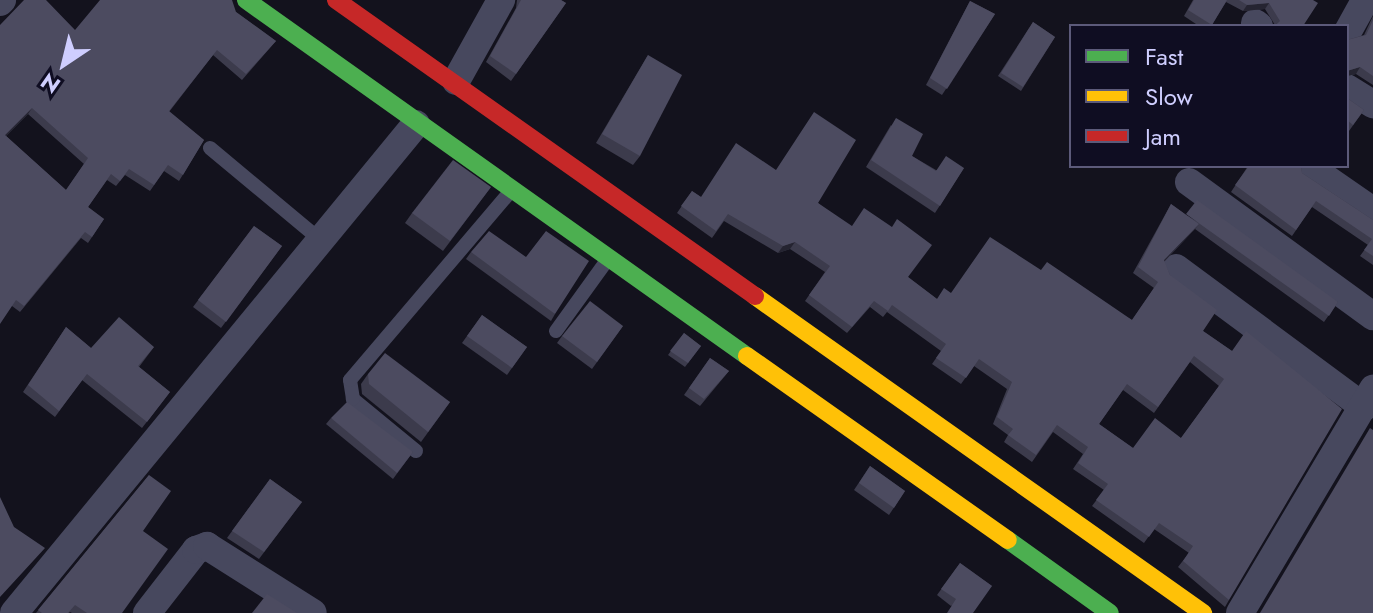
<!DOCTYPE html>
<html>
<head>
<meta charset="utf-8">
<style>
  body { margin:0 }
  #map { position:relative; width:1373px; height:613px; overflow:hidden; background:#13121d; font-family:Jost,sans-serif }
  div>[style] { position:absolute }
  .lane>* { height:14px; margin:-7px; padding:0 7px; transform-origin:7px; border-radius:7px; background:#47485e }
  .street>* { height:28px; margin:-14px; padding:0 14px; transform-origin:14px; border-radius:14px; background:#47485e }
  .fast>* { height:18px; margin:-9px; padding:0 9px; transform-origin:9px; border-radius:9px; background:#4caf50 }
  .slow>* { height:18px; margin:-9px; padding:0 9px; transform-origin:9px; border-radius:9px; background:#ffc107 }
  .jam>* { height:18px; margin:-9px; padding:0 9px; transform-origin:9px; border-radius:9px; background:#c62828 }
  .wall>* { inset:0; background:#3c3b4c }
  .shaded-wall>* { inset:0; background:#252431 }
  .building>* { inset:0; background:#4c4b60 }
  span { translate:-50% -50%; white-space:nowrap; text-align:center; line-height:1.15; -webkit-text-stroke:8px #0f0d22; paint-order:stroke }
  .legend { position:absolute; left:1069px; top:24px; width:280px; height:144px; box-sizing:border-box; background:#0f0d22; border:2px solid #5c5a7a; margin:0; padding:10px 14px; list-style:none; font-size:24px; color:#cfceff }
  .legend li { display:flex; align-items:center; gap:16px; height:40px }
  .legend b { width:40px; border:2px solid #5c5a7a }
  .north { position:absolute; left:24px; top:24px; width:80px; height:80px; -webkit-text-stroke:6px #0f0d22; paint-order:stroke; rotate:215deg; font-size:22px; font-weight:700; line-height:32px; text-align:center; color:#cfceff }
  .north::after { content:''; display:block; margin:auto; width:28px; height:36px; background:#cfceff; clip-path:polygon(50% 0,100% 100%,50% 72%,0 100%) }
</style>
</head>
<body>
<div id="map">
  <div class="lane">
    <i style="left:210px;top:148px;width:147px;rotate:39.8deg"></i>
    <i style="left:556px;top:331px;width:89px;rotate:-54.2deg"></i>
    <i style="left:416px;top:451px;width:82px;rotate:-140.5deg"></i>
    <i style="left:353px;top:399px;width:19px;rotate:-99deg"></i>
    <i style="left:350px;top:380px;width:247px;rotate:-49.6deg"></i>
  </div>
  <div class="street">
    <i style="left:0;top:2px;width:3px;rotate:-45deg"></i>
    <i style="left:1255px;top:23px;width:5px;rotate:37deg"></i>
    <i style="left:1347px;top:33px;width:38px;rotate:-61deg"></i>
    <i style="left:456px;top:81px;width:93px;rotate:-60.9deg"></i>
    <i style="left:1347px;top:88px;width:31px;rotate:32deg"></i>
    <i style="left:1308px;top:166px;width:79px;rotate:34.7deg"></i>
    <i style="left:1189px;top:182px;width:228px;rotate:36.1deg"></i>
    <i style="left:1176px;top:268px;width:234px;rotate:36.5deg"></i>
    <i style="left:14px;top:613px;width:633px;rotate:-50.58deg"></i>
    <i style="left:147px;top:613px;width:80px;rotate:-52.1deg"></i>
    <i style="left:196px;top:550px;width:12px;rotate:-20deg"></i>
    <i style="left:207px;top:546px;width:125px;rotate:32.3deg"></i>
    <i style="left:1240px;top:613px;width:261px;rotate:-59.3deg"></i>
  </div>
  <div class="fast">
    <i style="left:246px;top:0;width:615px;rotate:35.4deg"></i>
    <i style="left:1008px;top:540px;width:125px;rotate:35.6deg"></i>
  </div>
  <div class="slow">
    <i style="left:755px;top:296px;width:549px;rotate:35.28deg"></i>
    <i style="left:747px;top:356px;width:319px;rotate:35.2deg"></i>
  </div>
  <div class="jam">
    <i style="left:336px;top:0;width:513px;rotate:35.24deg"></i>
  </div>
  <div class="wall">
    <i style="clip-path:polygon(517px 0,561px 0,566px 3px,511px 81px,486px 62px,516px 8px)"></i>
    <i style="clip-path:polygon(1193px 0,1313px 0,1275px 25px,1265px 9px,1243px 11px,1226px 2px,1211px 26px,1199px 26px,1184px 16px)"></i>
    <i style="clip-path:polygon(970px 1px,995px 14px,942px 95px,926px 85px)"></i>
    <i style="clip-path:polygon(evenodd,236px 12px,276px 41px,242px 80px,213px 55px,169px 112px,204px 140px,179px 181px,164px 171px,150px 191px,125px 175px,116px 186px,107px 180px,88px 207px,104px 219px,88px 243px,81px 238px,20px 312px,12px 306px,0 25px,75px 30px,236px 12px,28px 114px,84px 164px,66px 190px,6px 136px,28px 114px)"></i>
    <i style="clip-path:polygon(1373px 16px,1373px 85px,1356px 74px,1347px 76px,1347px 40px,1364px 35px)"></i>
    <i style="clip-path:polygon(1033px 22px,1055px 37px,1021px 91px,998px 76px)"></i>
    <i style="clip-path:polygon(648px 55px,640px 156px,633px 165px,596px 143px)"></i>
    <i style="clip-path:polygon(1347px 98px,1364px 110px,1349px 131px,1347px 130px)"></i>
    <i style="clip-path:polygon(891px 125px,912px 156px,936px 170px,964px 168px,935px 213px,866px 167px)"></i>
    <i style="clip-path:polygon(1248px 166px,1301px 166px,1302px 173px,1373px 220px,1373px 265px,1360px 256px,1368px 245px,1312px 207px,1292px 236px,1231px 192px)"></i>
    <i style="clip-path:polygon(491px 187px,443px 251px,405px 223px,412px 213px)"></i>
    <i style="clip-path:polygon(evenodd,692px 191px,701px 197px,818px 203px,908px 277px,937px 299px,951px 293px,1041px 270px,1132px 320px,1154px 288px,1133px 273px,1171px 204px,1186px 215px,1338px 302px,1324px 322px,1195px 229px,1164px 262px,1170px 275px,1203px 331px,1232px 351px,1229px 600px,1225px 607px,1178px 567px,1189px 553px,1154px 529px,1144px 543px,1092px 506px,1104px 490px,1073px 469px,1083px 454px,1053px 432px,1032px 462px,1004px 442px,1008px 435px,993px 424px,1007px 389px,974px 366px,961px 384px,932px 364px,941px 351px,887px 312px,883px 317px,870px 307px,847px 333px,805px 301px,825px 272px,790px 249px,778px 253px,724px 221px,712px 238px,677px 213px,692px 191px,1190px 362px,1219px 386px,1181px 438px,1133px 448px,1099px 424px,1123px 390px,1154px 413px,1190px 362px)"></i>
    <i style="clip-path:polygon(254px 226px,282px 246px,221px 328px,193px 307px)"></i>
    <i style="clip-path:polygon(471px 252px,526px 257px,555px 314px,551px 321px,466px 259px)"></i>
    <i style="clip-path:polygon(482px 315px,527px 347px,507px 375px,462px 343px)"></i>
    <i style="clip-path:polygon(623px 326px,592px 369px,557px 343px,562px 336px)"></i>
    <i style="clip-path:polygon(66px 327px,91px 348px,154px 347px,139px 367px,170px 392px,142px 428px,82px 380px,55px 417px,23px 392px)"></i>
    <i style="clip-path:polygon(684px 333px,701px 346px,685px 367px,668px 355px)"></i>
    <i style="clip-path:polygon(710px 358px,729px 371px,700px 406px,684px 395px)"></i>
    <i style="clip-path:polygon(368px 374px,450px 402px,421px 442px,362px 394px,361px 384px)"></i>
    <i style="clip-path:polygon(331px 418px,413px 452px,393px 479px,326px 424px)"></i>
    <i style="clip-path:polygon(870px 466px,905px 491px,889px 515px,854px 490px)"></i>
    <i style="clip-path:polygon(149px 475px,143px 531px,122px 613px,72px 613px,70px 612px,69px 613px,36px 613px)"></i>
    <i style="clip-path:polygon(270px 479px,302px 502px,259px 559px,227px 538px)"></i>
    <i style="clip-path:polygon(960px 563px,992px 586px,951px 606px,937px 595px)"></i>
  </div>
  <div class="shaded-wall">
    <i style="clip-path:polygon(1269px 3px,1265px 9px,1243px 11px,1247px 5px)"></i>
    <i style="clip-path:polygon(1360px 67px,1356px 74px,1347px 76px,1347px 71px)"></i>
    <i style="clip-path:polygon(32px 108px,28px 114px,1px 141px,5px 135px)"></i>
    <i style="clip-path:polygon(1199px 224px,1194px 230px,1159px 267px,1164px 260px)"></i>
    <i style="clip-path:polygon(795px 242px,790px 249px,778px 253px,783px 246px)"></i>
  </div>
  <div class="building">
    <i style="clip-path:polygon(evenodd,24px 0,46px 0,75px 30px,100px 0,232px 0,236px 12px,276px 41px,246px 74px,217px 50px,169px 111px,204px 140px,183px 175px,168px 165px,154px 185px,129px 169px,120px 181px,111px 174px,88px 207px,104px 219px,92px 237px,85px 232px,24px 306px,16px 300px,0 324px,0 25px,24px 0,32px 108px,88px 158px,66px 190px,5px 135px,32px 108px)"></i>
    <i style="clip-path:polygon(521px 0,561px 0,566px 3px,516px 74px,490px 56px)"></i>
    <i style="clip-path:polygon(1194px 0,1227px 0,1212px 25px,1188px 10px)"></i>
    <i style="clip-path:polygon(1239px 0,1313px 0,1318px 3px,1303px 26px,1274px 26px,1280px 21px,1269px 3px,1247px 5px)"></i>
    <i style="clip-path:polygon(970px 1px,995px 14px,947px 89px,930px 78px)"></i>
    <i style="clip-path:polygon(1373px 20px,1373px 76px,1360px 67px,1347px 71px,1347px 40px,1366px 35px)"></i>
    <i style="clip-path:polygon(1033px 22px,1055px 37px,1023px 87px,1001px 73px)"></i>
    <i style="clip-path:polygon(648px 55px,682px 75px,640px 156px,602px 134px)"></i>
    <i style="clip-path:polygon(1347px 98px,1364px 110px,1353px 125px,1347px 120px)"></i>
    <i style="clip-path:polygon(evenodd,814px 112px,856px 140px,818px 203px,852px 226px,864px 208px,892px 227px,897px 219px,932px 245px,908px 277px,937px 299px,944px 288px,951px 293px,990px 237px,1041px 270px,1047px 262px,1132px 320px,1158px 282px,1138px 267px,1171px 204px,1199px 224px,1164px 260px,1170px 275px,1217px 310px,1203px 331px,1232px 351px,1246px 331px,1342px 409px,1229px 600px,1183px 561px,1193px 546px,1159px 523px,1149px 537px,1096px 500px,1108px 484px,1078px 463px,1088px 447px,1057px 425px,1036px 455px,1008px 435px,1013px 429px,997px 417px,1012px 382px,979px 359px,966px 378px,936px 358px,946px 344px,892px 305px,888px 311px,874px 301px,852px 327px,809px 295px,830px 266px,795px 242px,783px 246px,728px 214px,716px 231px,681px 206px,692px 191px,701px 197px,736px 143px,776px 170px,814px 112px,1194px 356px,1224px 379px,1181px 438px,1155px 418px,1133px 448px,1099px 424px,1127px 384px,1158px 407px,1194px 356px)"></i>
    <i style="clip-path:polygon(896px 118px,923px 134px,912px 156px,936px 171px,946px 156px,964px 168px,940px 206px,871px 160px)"></i>
    <i style="clip-path:polygon(453px 160px,491px 187px,450px 241px,412px 213px)"></i>
    <i style="clip-path:polygon(1249px 166px,1301px 166px,1302px 173px,1373px 220px,1373px 256px,1364px 250px,1372px 239px,1316px 201px,1296px 230px,1235px 185px)"></i>
    <i style="clip-path:polygon(1197px 200px,1338px 302px,1329px 316px,1186px 214px)"></i>
    <i style="clip-path:polygon(254px 226px,282px 246px,226px 322px,198px 300px)"></i>
    <i style="clip-path:polygon(489px 231px,526px 257px,546px 231px,589px 261px,555px 314px,471px 252px)"></i>
    <i style="clip-path:polygon(590px 301px,623px 326px,597px 362px,562px 336px)"></i>
    <i style="clip-path:polygon(482px 315px,527px 347px,512px 368px,467px 336px)"></i>
    <i style="clip-path:polygon(119px 317px,154px 347px,138px 366px,170px 392px,147px 422px,87px 374px,59px 411px,28px 385px,66px 327px,91px 348px)"></i>
    <i style="clip-path:polygon(684px 333px,701px 346px,688px 363px,670px 351px)"></i>
    <i style="clip-path:polygon(385px 353px,450px 402px,428px 432px,369px 384px,368px 374px)"></i>
    <i style="clip-path:polygon(710px 358px,729px 371px,704px 399px,689px 388px)"></i>
    <i style="clip-path:polygon(347px 402px,413px 452px,397px 473px,331px 418px)"></i>
    <i style="clip-path:polygon(1370px 428px,1373px 430px,1373px 613px,1260px 613px)"></i>
    <i style="clip-path:polygon(870px 466px,905px 491px,894px 508px,859px 483px)"></i>
    <i style="clip-path:polygon(149px 475px,171px 491px,143px 531px,168px 549px,122px 613px,87px 613px,75px 605px,68px 613px,42px 613px,38px 610px)"></i>
    <i style="clip-path:polygon(270px 479px,302px 502px,264px 552px,232px 531px)"></i>
    <i style="clip-path:polygon(0 497px,14px 527px,45px 548px,0 597px)"></i>
    <i style="clip-path:polygon(960px 563px,992px 586px,973px 613px,947px 613px,956px 599px,941px 589px)"></i>
    <i style="clip-path:polygon(267px 594px,297px 613px,252px 613px)"></i>
  </div>
  <ul class="legend">
  <li><b style="height:10px;background:#4caf50"></b>Fast</li>
  <li><b style="height:10px;background:#ffc107"></b>Slow</li>
  <li><b style="height:10px;background:#c62828"></b>Jam</li>
  </ul>
  <div class="north">N</div>
</div>
</body>
</html>
